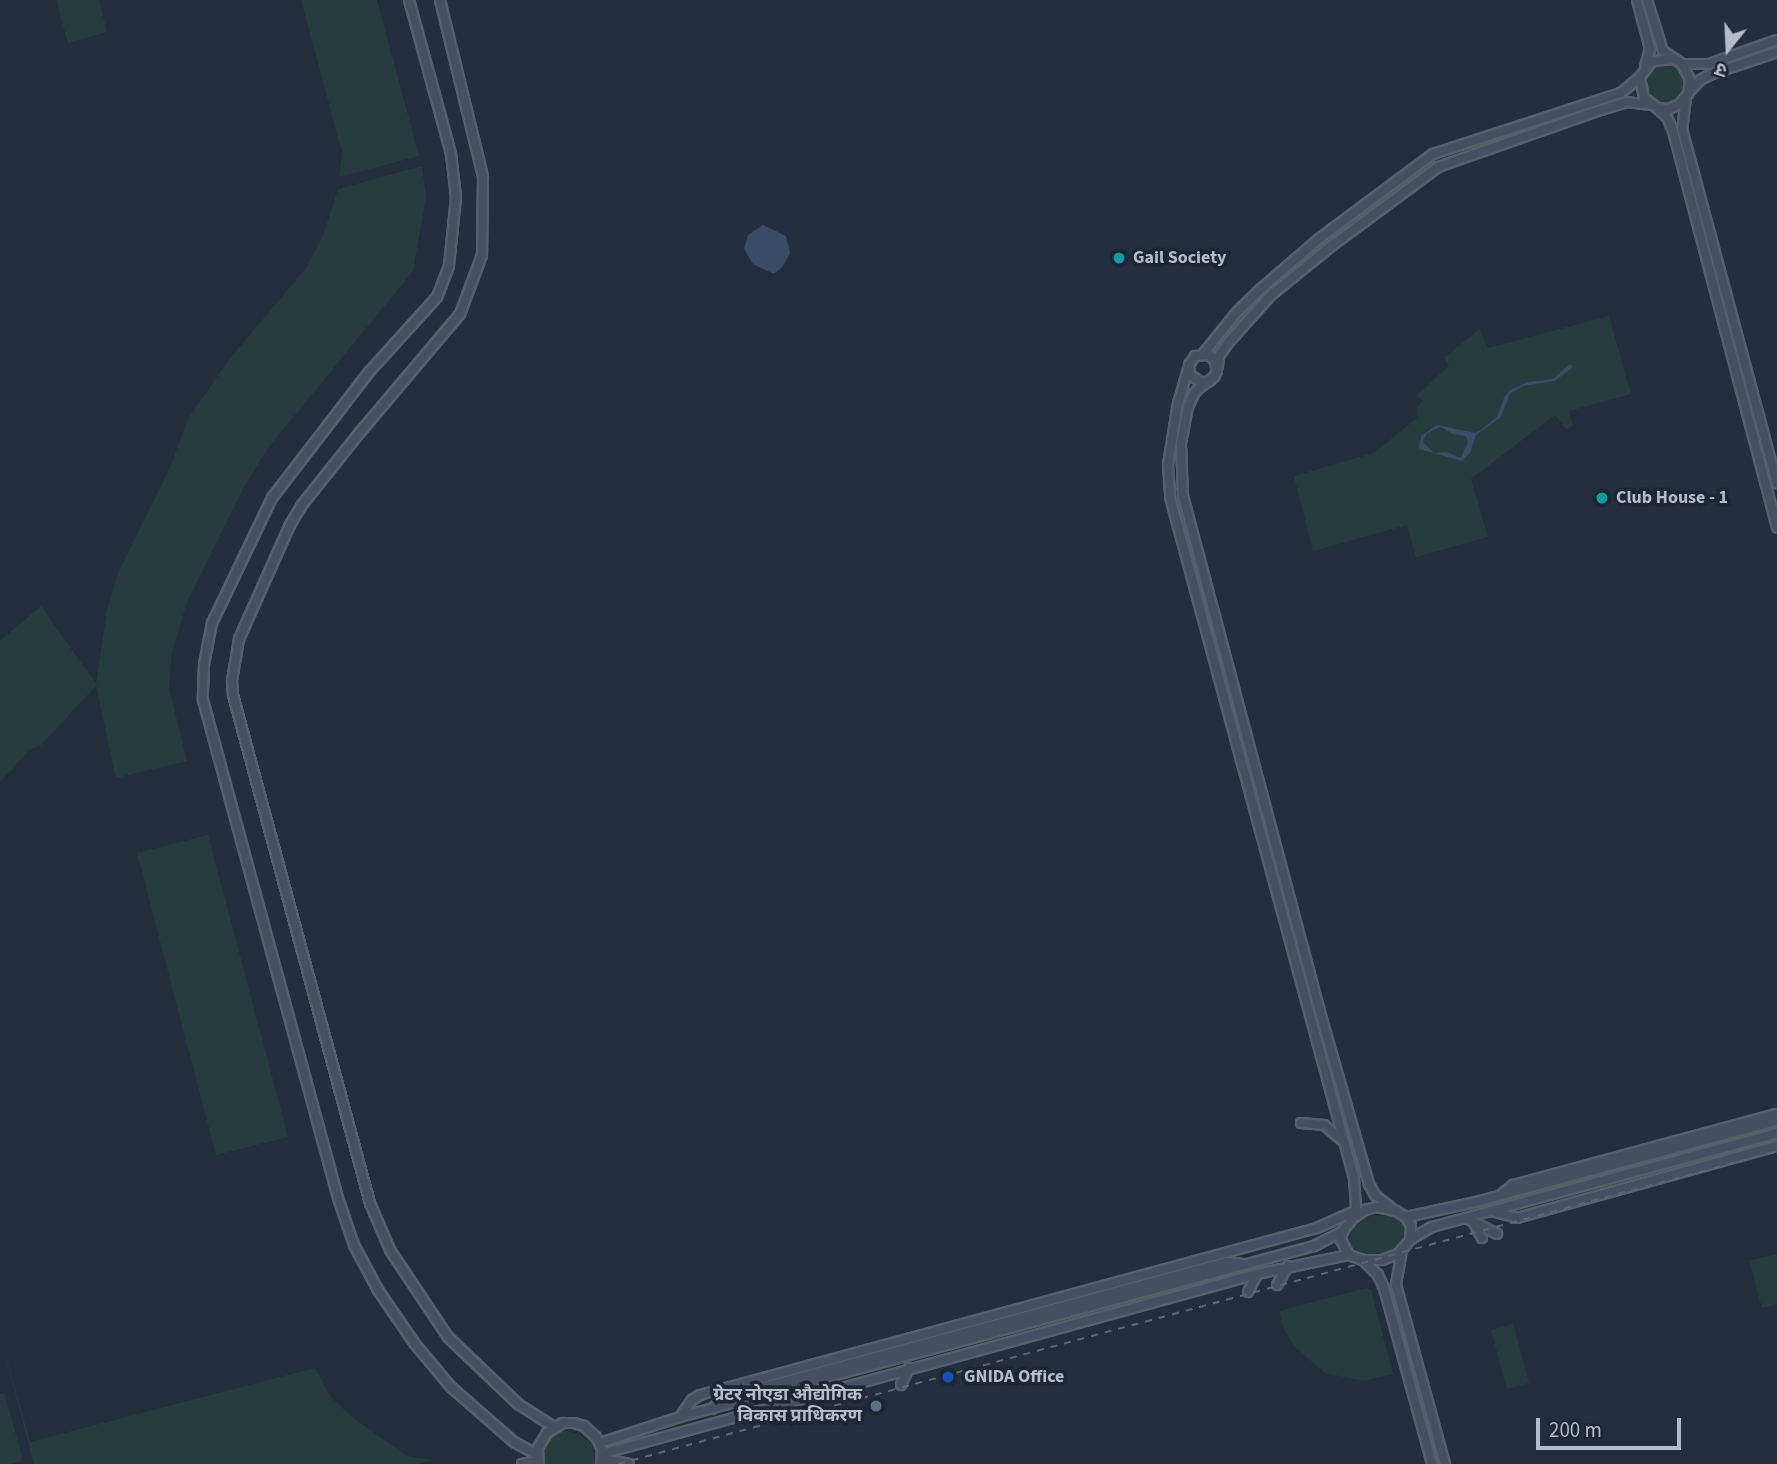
<!DOCTYPE html>
<html>
<head>
<meta charset="utf-8">
<style>
  body { margin:0 }
  #map { position:relative; width:1777px; height:1464px; overflow:hidden; background:#242f3e; font-family:"Source Sans 3","Noto Sans Devanagari",sans-serif }
  div>[style] { position:absolute }
  .green>* { inset:0; background:#263c3f }
  .round { border-radius:50% }
  .water>* { inset:0; background:#394c67 }
  .roads { filter:drop-shadow(2px 0 #565f6c) drop-shadow(-2px 0 #565f6c) drop-shadow(0 2px #565f6c) drop-shadow(0 -2px #565f6c) }
  .secondary>* { height:8px; margin:-4px; padding:0 4px; transform-origin:4px; border-radius:4px; background:#465061 }
  .rail>* { height:2px; margin-top:-1px; transform-origin:0; background:repeating-linear-gradient(90deg,#5a6575 0 7px,transparent 0 14px) }
  .dots>* { width:19px; height:19px; translate:-50% -50%; box-sizing:border-box; border:4px solid #1d2633; border-radius:50% }
  span { translate:-50% -50%; white-space:nowrap; text-align:center; line-height:1.15; -webkit-text-stroke:7px #1d2633; paint-order:stroke }
  .poi-label { font-size:18px; color:#b4bcc9; font-weight:700 }
  .left { translate:0 -50%; text-align:left }
  .right { translate:-100% -50%; text-align:right }
  .north { position:absolute; left:1693px; top:14px; width:70px; height:70px; -webkit-text-stroke:5px #1d2633; paint-order:stroke; rotate:198deg; font-size:19px; font-weight:700; line-height:28px; text-align:center; color:#b4bcc9 }
  .north::after { content:''; display:block; margin:auto; width:24px; height:32px; background:#b4bcc9; clip-path:polygon(50% 0,100% 100%,50% 72%,0 100%) }
  .scale { position:absolute; left:1536px; top:1418px; width:145px; height:32px; box-sizing:border-box; border:4px solid #b4bcc9; border-top:0; padding-left:9px; font-size:21px; line-height:24px; white-space:nowrap; color:#b4bcc9; -webkit-text-stroke:5px #1d2633; paint-order:stroke }
</style>
</head>
<body>
<div id="map">
  <div class="green">
    <i style="clip-path:polygon(56px 0,99px 0,107px 32px,68px 43px)"></i>
    <i style="clip-path:polygon(301px 0,377px 0,419px 156px,339px 177px,342px 152px)"></i>
    <i class="round" style="left:1644px;top:62px;width:42px;height:42px"></i>
    <i style="clip-path:polygon(422px 166px,426px 197px,413px 271px,268px 448px,244px 487px,187px 602px,172px 652px,169px 688px,187px 761px,116px 778px,96px 686px,40px 746px,29px 750px,0 782px,0 641px,41px 606px,96px 684px,107px 609px,119px 571px,171px 465px,188px 419px,228px 361px,306px 268px,323px 236px,338px 189px)"></i>
    <i style="clip-path:polygon(1609px 316px,1631px 394px,1569px 411px,1573px 426px,1566px 429px,1555px 415px,1471px 479px,1488px 537px,1416px 557px,1407px 525px,1313px 551px,1294px 476px,1374px 453px,1417px 418px,1416px 410px,1422px 401px,1417px 395px,1449px 366px,1444px 358px,1479px 329px,1488px 348px)"></i>
    <i style="clip-path:polygon(208px 835px,288px 1137px,216px 1155px,137px 853px)"></i>
    <i style="clip-path:polygon(1371px 1215px,1391px 1216px,1402px 1223px,1405px 1234px,1394px 1250px,1377px 1256px,1366px 1255px,1348px 1245px,1353px 1228px)"></i>
    <i style="clip-path:polygon(1777px 1254px,1777px 1304px,1762px 1308px,1749px 1261px)"></i>
    <i style="clip-path:polygon(1366px 1288px,1371px 1290px,1393px 1374px,1363px 1381px,1325px 1373px,1294px 1346px,1285px 1331px,1279px 1311px)"></i>
    <i style="clip-path:polygon(1513px 1324px,1529px 1383px,1507px 1389px,1491px 1330px)"></i>
    <i style="clip-path:polygon(0 1335px,30px 1442px,315px 1368px,330px 1396px,352px 1417px,407px 1456px,432px 1460px,416px 1464px,34px 1464px)"></i>
    <i style="clip-path:polygon(4px 1393px,22px 1456px,19px 1462px,9px 1464px,0 1464px,0 1394px)"></i>
    <i style="clip-path:polygon(563px 1430px,580px 1435px,592px 1444px,595px 1464px,546px 1464px,542px 1460px,541px 1452px,547px 1437px)"></i>
  </div>
  <div class="water">
    <i style="clip-path:polygon(763px 225px,786px 236px,790px 253px,783px 266px,774px 274px,753px 264px,744px 249px,748px 235px)"></i>
    <i style="clip-path:polygon(evenodd,1570px 364px,1573px 367px,1555px 381px,1523px 386px,1510px 394px,1501px 417px,1476px 435px,1470px 453px,1462px 461px,1419px 449px,1421px 436px,1437px 425px,1475px 433px,1481px 430px,1497px 417px,1504px 398px,1510px 390px,1528px 382px,1553px 379px,1570px 364px,1441px 427px,1453px 434px,1466px 436px,1468px 442px,1461px 458px,1446px 452px,1434px 453px,1423px 442px,1427px 433px,1441px 427px)"></i>
  </div>
  <div class="roads">
    <div class="secondary">
      <i style="left:409px;top:0;width:160px;rotate:74.7deg"></i>
      <i style="left:451px;top:154px;width:43px;rotate:83.4deg"></i>
      <i style="left:456px;top:197px;width:69px;rotate:95.8deg"></i>
      <i style="left:449px;top:266px;width:33px;rotate:111deg"></i>
      <i style="left:437px;top:297px;width:101px;rotate:132.2deg"></i>
      <i style="left:369px;top:372px;width:159px;rotate:127.6deg"></i>
      <i style="left:272px;top:498px;width:139px;rotate:115.6deg"></i>
      <i style="left:212px;top:623px;width:42px;rotate:101deg"></i>
      <i style="left:204px;top:664px;width:36px;rotate:92deg"></i>
      <i style="left:203px;top:700px;width:516px;rotate:74.83deg"></i>
      <i style="left:338px;top:1198px;width:50px;rotate:71.2deg"></i>
      <i style="left:354px;top:1245px;width:51px;rotate:61.9deg"></i>
      <i style="left:378px;top:1290px;width:65px;rotate:55.6deg"></i>
      <i style="left:415px;top:1344px;width:56px;rotate:50.1deg"></i>
      <i style="left:451px;top:1387px;width:84px;rotate:41.1deg"></i>
      <i style="left:514px;top:1442px;width:26px;rotate:29deg"></i>
      <i style="left:440px;top:0;width:182px;rotate:76.3deg"></i>
      <i style="left:483px;top:177px;width:78px;rotate:90.7deg"></i>
      <i style="left:482px;top:255px;width:63px;rotate:110.4deg"></i>
      <i style="left:460px;top:314px;width:153px;rotate:130.2deg"></i>
      <i style="left:361px;top:431px;width:95px;rotate:128.6deg"></i>
      <i style="left:302px;top:505px;width:23px;rotate:121deg"></i>
      <i style="left:290px;top:525px;width:125px;rotate:114.1deg"></i>
      <i style="left:239px;top:639px;width:43px;rotate:99.5deg"></i>
      <i style="left:232px;top:681px;width:14px;rotate:86deg"></i>
      <i style="left:233px;top:695px;width:526px;rotate:74.91deg"></i>
      <i style="left:370px;top:1203px;width:51px;rotate:66.9deg"></i>
      <i style="left:390px;top:1250px;width:105px;rotate:56.3deg"></i>
      <i style="left:448px;top:1337px;width:97px;rotate:43.7deg"></i>
      <i style="left:518px;top:1404px;width:43px;rotate:32.6deg"></i>
      <i style="left:1637px;top:0;width:51px;rotate:75.1deg"></i>
      <i style="left:1650px;top:49px;width:18px;rotate:106deg"></i>
      <i style="left:1647px;top:0;width:53px;rotate:72.6deg"></i>
      <i style="left:1663px;top:51px;width:23px;rotate:34deg"></i>
      <i style="left:1682px;top:64px;width:18px;rotate:63deg"></i>
      <i style="left:1690px;top:80px;width:14px;rotate:98deg"></i>
      <i style="left:1688px;top:94px;width:13px;rotate:129deg"></i>
      <i style="left:1680px;top:104px;width:12px;rotate:156deg"></i>
      <i style="left:1669px;top:109px;width:12px;rotate:-175deg"></i>
      <i style="left:1657px;top:108px;width:16px;rotate:-142deg"></i>
      <i style="left:1644px;top:98px;width:21px;rotate:-101deg"></i>
      <i style="left:1640px;top:77px;width:20px;rotate:-53deg"></i>
      <i style="left:1652px;top:61px;width:21px;rotate:-5deg"></i>
      <i style="left:1682px;top:64px;width:27px"></i>
      <i style="left:1709px;top:64px;width:72px;rotate:-19.4deg"></i>
      <i style="left:1689px;top:92px;width:16px;rotate:-47deg"></i>
      <i style="left:1700px;top:80px;width:13px;rotate:-27deg"></i>
      <i style="left:1712px;top:74px;width:69px;rotate:-18.7deg"></i>
      <i style="left:1686px;top:98px;width:31px;rotate:97deg"></i>
      <i style="left:1682px;top:129px;width:367px;rotate:75deg"></i>
      <i style="left:1657px;top:108px;width:13px;rotate:42deg"></i>
      <i style="left:1667px;top:117px;width:15px;rotate:67deg"></i>
      <i style="left:1673px;top:131px;width:410px;rotate:75.3deg"></i>
      <i style="left:1203px;top:354px;width:55px;rotate:-50.9deg"></i>
      <i style="left:1238px;top:311px;width:33px;rotate:-44deg"></i>
      <i style="left:1262px;top:288px;width:77px;rotate:-40.8deg"></i>
      <i style="left:1320px;top:238px;width:141px;rotate:-36.6deg"></i>
      <i style="left:1433px;top:154px;width:198px;rotate:-18deg"></i>
      <i style="left:1621px;top:93px;width:25px;rotate:-40deg"></i>
      <i style="left:1218px;top:366px;width:10px;rotate:-84deg"></i>
      <i style="left:1219px;top:356px;width:16px;rotate:-55deg"></i>
      <i style="left:1228px;top:343px;width:63px;rotate:-48.2deg"></i>
      <i style="left:1270px;top:296px;width:77px;rotate:-39.2deg"></i>
      <i style="left:1330px;top:247px;width:134px;rotate:-36.5deg"></i>
      <i style="left:1438px;top:167px;width:173px;rotate:-19.3deg"></i>
      <i style="left:1601px;top:110px;width:27px;rotate:-17deg"></i>
      <i style="left:1627px;top:102px;width:24px;rotate:7deg"></i>
      <i style="left:1188px;top:369px;width:35px;rotate:106deg"></i>
      <i style="left:1178px;top:403px;width:63px;rotate:99.2deg"></i>
      <i style="left:1168px;top:465px;width:32px;rotate:86deg"></i>
      <i style="left:1170px;top:497px;width:705px;rotate:74.88deg"></i>
      <i style="left:1354px;top:1178px;width:28px;rotate:86deg"></i>
      <i style="left:1356px;top:1206px;width:12px;rotate:104deg"></i>
      <i style="left:1209px;top:381px;width:7px;rotate:164deg"></i>
      <i style="left:1202px;top:383px;width:14px;rotate:-146deg"></i>
      <i style="left:1190px;top:375px;width:10px;rotate:-96deg"></i>
      <i style="left:1189px;top:365px;width:11px;rotate:-56deg"></i>
      <i style="left:1195px;top:356px;width:14px;rotate:-4deg"></i>
      <i style="left:1209px;top:355px;width:6px;rotate:39deg"></i>
      <i style="left:1214px;top:359px;width:12px;rotate:76deg"></i>
      <i style="left:1217px;top:371px;width:7px;rotate:117deg"></i>
      <i style="left:1214px;top:377px;width:6px;rotate:141deg"></i>
      <i style="left:1209px;top:381px;width:12px;rotate:145deg"></i>
      <i style="left:1199px;top:388px;width:8px;rotate:130deg"></i>
      <i style="left:1194px;top:394px;width:14px;rotate:115deg"></i>
      <i style="left:1188px;top:407px;width:38px;rotate:101deg"></i>
      <i style="left:1181px;top:444px;width:52px;rotate:87.8deg"></i>
      <i style="left:1183px;top:496px;width:534px;rotate:75.13deg"></i>
      <i style="left:1320px;top:1012px;width:179px;rotate:74.1deg"></i>
      <i style="left:1369px;top:1184px;width:13px;rotate:61deg"></i>
      <i style="left:1375px;top:1195px;width:21px;rotate:39deg"></i>
      <i style="left:1301px;top:1123px;width:23px;rotate:5deg"></i>
      <i style="left:1324px;top:1125px;width:23px;rotate:40deg"></i>
      <i style="left:1503px;top:1193px;width:13px;rotate:-39deg"></i>
      <i style="left:1513px;top:1185px;width:273px;rotate:-15.1deg"></i>
      <i style="left:1491px;top:1211px;width:27px;rotate:15deg"></i>
      <i style="left:1517px;top:1218px;width:270px;rotate:-15.5deg"></i>
      <i style="left:1406px;top:1217px;width:72px;rotate:-12.1deg"></i>
      <i style="left:1476px;top:1202px;width:312px;rotate:-15.1deg"></i>
      <i style="left:1466px;top:1218px;width:35px;rotate:27deg"></i>
      <i style="left:1474px;top:1223px;width:17px;rotate:62deg"></i>
      <i style="left:1411px;top:1239px;width:24px;rotate:-30deg"></i>
      <i style="left:1432px;top:1227px;width:358px;rotate:-15.2deg"></i>
      <i style="left:1402px;top:1250px;width:36px;rotate:100deg"></i>
      <i style="left:1396px;top:1285px;width:186px;rotate:74.7deg"></i>
      <i style="left:1363px;top:1260px;width:21px;rotate:45deg"></i>
      <i style="left:1378px;top:1275px;width:14px;rotate:65deg"></i>
      <i style="left:1384px;top:1288px;width:182px;rotate:74.7deg"></i>
      <i style="left:1277px;top:1285px;width:22px;rotate:-60deg"></i>
      <i style="left:1248px;top:1292px;width:20px;rotate:-63deg"></i>
      <i style="left:901px;top:1385px;width:19px;rotate:-65deg"></i>
      <i style="left:712px;top:1409px;width:16px;rotate:-45deg"></i>
      <i style="left:723px;top:1398px;width:65px;rotate:-15.1deg"></i>
      <i style="left:786px;top:1381px;width:456px;rotate:-15.1deg"></i>
      <i style="left:1226px;top:1262px;width:17px;rotate:7deg"></i>
      <i style="left:680px;top:1417px;width:21px;rotate:-55deg"></i>
      <i style="left:692px;top:1400px;width:9px;rotate:-32deg"></i>
      <i style="left:700px;top:1395px;width:639px;rotate:-15.15deg"></i>
      <i style="left:1317px;top:1228px;width:42px;rotate:-24.1deg"></i>
      <i style="left:600px;top:1443px;width:84px;rotate:-18deg"></i>
      <i style="left:680px;top:1417px;width:657px;rotate:-15.09deg"></i>
      <i style="left:1314px;top:1246px;width:33px;rotate:-27deg"></i>
      <i style="left:602px;top:1454px;width:679px;rotate:-15.37deg"></i>
      <i style="left:1257px;top:1274px;width:94px;rotate:-11.7deg"></i>
      <i style="left:1349px;top:1255px;width:15px;rotate:20deg"></i>
      <i style="left:1363px;top:1260px;width:19px"></i>
      <i style="left:1382px;top:1260px;width:17px;rotate:-21deg"></i>
      <i style="left:1398px;top:1254px;width:18px;rotate:-49deg"></i>
      <i style="left:1410px;top:1240px;width:14px;rotate:-86deg"></i>
      <i style="left:1411px;top:1226px;width:10px;rotate:-119deg"></i>
      <i style="left:1406px;top:1217px;width:12px;rotate:-149deg"></i>
      <i style="left:1396px;top:1211px;width:20px;rotate:-169deg"></i>
      <i style="left:1376px;top:1207px;width:11px;rotate:165deg"></i>
      <i style="left:1365px;top:1210px;width:14px;rotate:146deg"></i>
      <i style="left:1353px;top:1218px;width:16px;rotate:128deg"></i>
      <i style="left:1343px;top:1231px;width:9px;rotate:103deg"></i>
      <i style="left:1341px;top:1240px;width:17px;rotate:62deg"></i>
      <i style="left:602px;top:1459px;width:27px;rotate:10deg"></i>
      <i style="left:522px;top:1464px;width:16px;rotate:-11deg"></i>
      <i style="left:539px;top:1464px;width:16px;rotate:-94deg"></i>
      <i style="left:538px;top:1448px;width:17px;rotate:-59deg"></i>
      <i style="left:547px;top:1433px;width:19px;rotate:-32deg"></i>
      <i style="left:563px;top:1423px;width:11px"></i>
      <i style="left:574px;top:1423px;width:10px;rotate:17deg"></i>
      <i style="left:584px;top:1426px;width:16px;rotate:43deg"></i>
      <i style="left:596px;top:1437px;width:13px;rotate:63deg"></i>
      <i style="left:602px;top:1449px;width:15px;rotate:94deg"></i>
    </div>
  </div>
  <div class="rail">
    <i style="left:618px;top:1464px;width:1201px;rotate:-15.11deg"></i>
  </div>
  <div class="dots">
    <i style="left:1119px;top:258px;background:#0f9aa8"></i>
    <i style="left:1602px;top:498px;background:#0f9aa8"></i>
    <i style="left:948px;top:1377px;background:#1a4fb4"></i>
    <i style="left:876px;top:1406px;background:#5c6f8a"></i>
  </div>
  <div class="poi-label">
    <span class="left" style="left:1133px;top:258px">Gail Society</span>
    <span class="left" style="left:1616px;top:498px">Club House - 1</span>
    <span class="left" style="left:964px;top:1377px">GNIDA Office</span>
    <span class="right" style="left:862px;top:1406px">ग्रेटर नोएडा औद्योगिक<br>विकास प्राधिकरण</span>
  </div>
  <div class="north">उ</div>
  <div class="scale">200 m</div>
</div>
</body>
</html>
